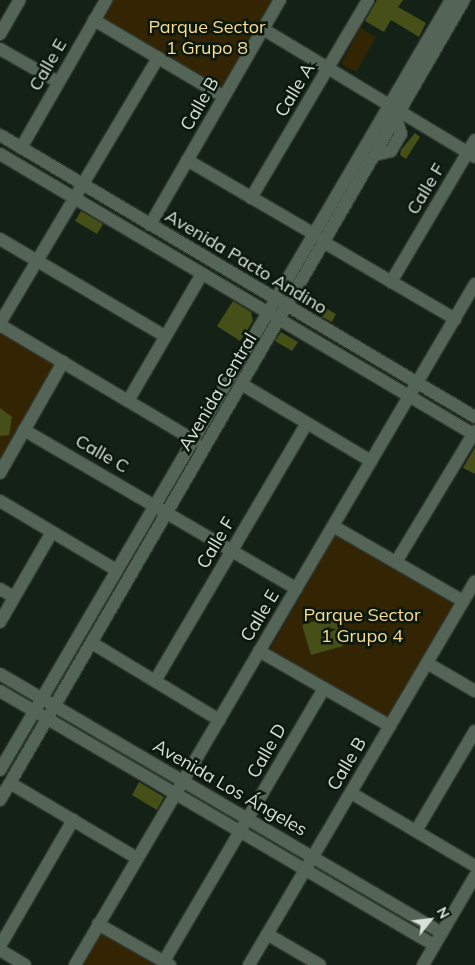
<!DOCTYPE html>
<html>
<head>
<meta charset="utf-8">
<style>
  body { margin:0 }
  #map { position:relative; width:475px; height:965px; overflow:hidden; background:#132116; font-family:Mulish,sans-serif }
  div>[style] { position:absolute }
  .green>* { inset:0; background:#332503 }
  .building>* { inset:0; background:#474f19 }
  .roads { filter:drop-shadow(1px 0 #313a32) drop-shadow(-1px 0 #313a32) drop-shadow(0 1px #313a32) drop-shadow(0 -1px #313a32) }
  .minor>* { height:12px; margin:-6px; padding:0 6px; transform-origin:6px; border-radius:6px; background:#546457 }
  span { translate:-50% -50%; white-space:nowrap; text-align:center; line-height:1.15; -webkit-text-stroke:5px #0a180d; paint-order:stroke }
  .park-label { font-size:18px; color:#fcdb96 }
  .street-label { font-size:18px; color:#d8e1d9 }
  .north { position:absolute; left:405px; top:895px; width:50px; height:50px; -webkit-text-stroke:4px #0a180d; paint-order:stroke; rotate:61deg; font-size:14px; font-weight:700; line-height:20px; text-align:center; color:#d8e1d9 }
  .north::after { content:''; display:block; margin:auto; width:18px; height:22px; background:#d8e1d9; clip-path:polygon(50% 0,100% 100%,50% 72%,0 100%) }
</style>
</head>
<body>
<div id="map">
  <div class="green">
    <i style="clip-path:polygon(110px 0,274px 0,221px 90px,100px 17px)"></i>
    <i style="clip-path:polygon(360px 28px,376px 37px,356px 72px,341px 64px)"></i>
    <i style="clip-path:polygon(0 332px,57px 366px,0 465px)"></i>
    <i style="clip-path:polygon(336px 534px,455px 604px,388px 718px,270px 649px)"></i>
    <i style="clip-path:polygon(102px 930px,162px 965px,82px 965px)"></i>
  </div>
  <div class="building">
    <i style="clip-path:polygon(377px 0,403px 0,398px 7px,426px 23px,419px 37px,391px 20px,384px 32px,365px 21px)"></i>
    <i style="clip-path:polygon(415px 133px,420px 137px,406px 159px,400px 155px,401px 150px)"></i>
    <i style="clip-path:polygon(81px 211px,103px 224px,97px 234px,75px 221px)"></i>
    <i style="clip-path:polygon(233px 301px,251px 312px,253px 321px,240px 341px,217px 326px)"></i>
    <i style="clip-path:polygon(327px 309px,336px 314px,332px 322px,322px 317px)"></i>
    <i style="clip-path:polygon(281px 332px,298px 342px,292px 351px,275px 341px)"></i>
    <i style="clip-path:polygon(0 408px,12px 417px,9px 435px,0 436px)"></i>
    <i style="clip-path:polygon(475px 447px,475px 474px,463px 468px)"></i>
    <i style="clip-path:polygon(325px 618px,326px 622px,336px 620px,343px 646px,311px 655px,302px 625px)"></i>
    <i style="clip-path:polygon(139px 782px,164px 797px,157px 810px,132px 795px)"></i>
  </div>
  <div class="roads">
    <div class="minor">
      <i style="left:94px;top:20px;width:151px;rotate:30.6deg"></i>
      <i style="left:263px;top:29px;width:248px;rotate:31.1deg"></i>
      <i style="left:0;top:34px;width:39px;rotate:-60deg"></i>
      <i style="left:0;top:49px;width:67px;rotate:29.6deg"></i>
      <i style="left:0;top:135px;width:552px;rotate:30.7deg"></i>
      <i style="left:21px;top:148px;width:171px;rotate:-60.1deg"></i>
      <i style="left:0;top:154px;width:552px;rotate:30.61deg"></i>
      <i style="left:375px;top:155px;width:16px;rotate:-14deg"></i>
      <i style="left:391px;top:151px;width:20px;rotate:-60deg"></i>
      <i style="left:401px;top:134px;width:17px;rotate:-107deg"></i>
      <i style="left:187px;top:160px;width:149px;rotate:30.2deg"></i>
      <i style="left:251px;top:198px;width:230px;rotate:-59.4deg"></i>
      <i style="left:150px;top:225px;width:260px;rotate:-60deg"></i>
      <i style="left:0;top:239px;width:191px;rotate:30.5deg"></i>
      <i style="left:325px;top:243px;width:151px;rotate:30.3deg"></i>
      <i style="left:391px;top:282px;width:165px;rotate:-59.4deg"></i>
      <i style="left:0;top:323px;width:309px;rotate:-59.2deg"></i>
      <i style="left:0;top:325px;width:227px;rotate:30.7deg"></i>
      <i style="left:243px;top:385px;width:149px;rotate:30.7deg"></i>
      <i style="left:128px;top:401px;width:147px;rotate:-59.8deg"></i>
      <i style="left:24px;top:430px;width:315px;rotate:30.2deg"></i>
      <i style="left:0;top:473px;width:128px;rotate:-60.4deg"></i>
      <i style="left:0;top:501px;width:135px;rotate:30.7deg"></i>
      <i style="left:333px;top:526px;width:150px;rotate:30deg"></i>
      <i style="left:396px;top:562px;width:153px;rotate:-58.9deg"></i>
      <i style="left:0;top:589px;width:16px;rotate:30deg"></i>
      <i style="left:0;top:622px;width:104px;rotate:-60deg"></i>
      <i style="left:92px;top:643px;width:149px;rotate:31.2deg"></i>
      <i style="left:259px;top:651px;width:151px;rotate:29.8deg"></i>
      <i style="left:427px;top:663px;width:56px;rotate:30.3deg"></i>
      <i style="left:0;top:674px;width:512px;rotate:30.37deg"></i>
      <i style="left:155px;top:681px;width:299px;rotate:-59.5deg"></i>
      <i style="left:0;top:691px;width:503px;rotate:30.34deg"></i>
      <i style="left:0;top:770px;width:892px;rotate:-59.64deg"></i>
      <i style="left:10px;top:783px;width:147px;rotate:30.6deg"></i>
      <i style="left:351px;top:793px;width:144px;rotate:30.5deg"></i>
      <i style="left:0;top:800px;width:925px;rotate:-59.89deg"></i>
      <i style="left:416px;top:831px;width:116px;rotate:-59.5deg"></i>
      <i style="left:98px;top:924px;width:83px;rotate:29.7deg"></i>
      <i style="left:267px;top:934px;width:61px;rotate:30.3deg"></i>
      <i style="left:0;top:946px;width:146px;rotate:-59.9deg"></i>
      <i style="left:0;top:950px;width:29px;rotate:31deg"></i>
      <i style="left:164px;top:961px;width:316px;rotate:-59.6deg"></i>
      <i style="left:75px;top:965px;width:790px;rotate:-59.57deg"></i>
      <i style="left:249px;top:965px;width:445px;rotate:-59.5deg"></i>
      <i style="left:423px;top:965px;width:103px;rotate:-59.7deg"></i>
    </div>
  </div>
  <div class="park-label">
    <span style="left:207px;top:38px">Parque Sector<br>1 Grupo 8</span>
    <span style="left:362px;top:626px">Parque Sector<br>1 Grupo 4</span>
  </div>
  <div class="street-label">
    <span style="left:48px;top:65px;rotate:-60deg">Calle E</span>
    <span style="left:295px;top:90px;rotate:-59deg">Calle A</span>
    <span style="left:200px;top:104px;rotate:-60deg">Calle B</span>
    <span style="left:426px;top:189px;rotate:-59deg">Calle F</span>
    <span style="left:246px;top:262px;rotate:31deg">Avenida Pacto Andino</span>
    <span style="left:218px;top:392px;rotate:-59deg">Avenida Central</span>
    <span style="left:102px;top:454px;rotate:30deg">Calle C</span>
    <span style="left:216px;top:543px;rotate:-59deg">Calle F</span>
    <span style="left:260px;top:616px;rotate:-59deg">Calle E</span>
    <span style="left:267px;top:751px;rotate:-60deg">Calle D</span>
    <span style="left:347px;top:764px;rotate:-59deg">Calle B</span>
    <span style="left:230px;top:788px;rotate:30deg">Avenida Los Ángeles</span>
  </div>
  <div class="north">N</div>
</div>
</body>
</html>
